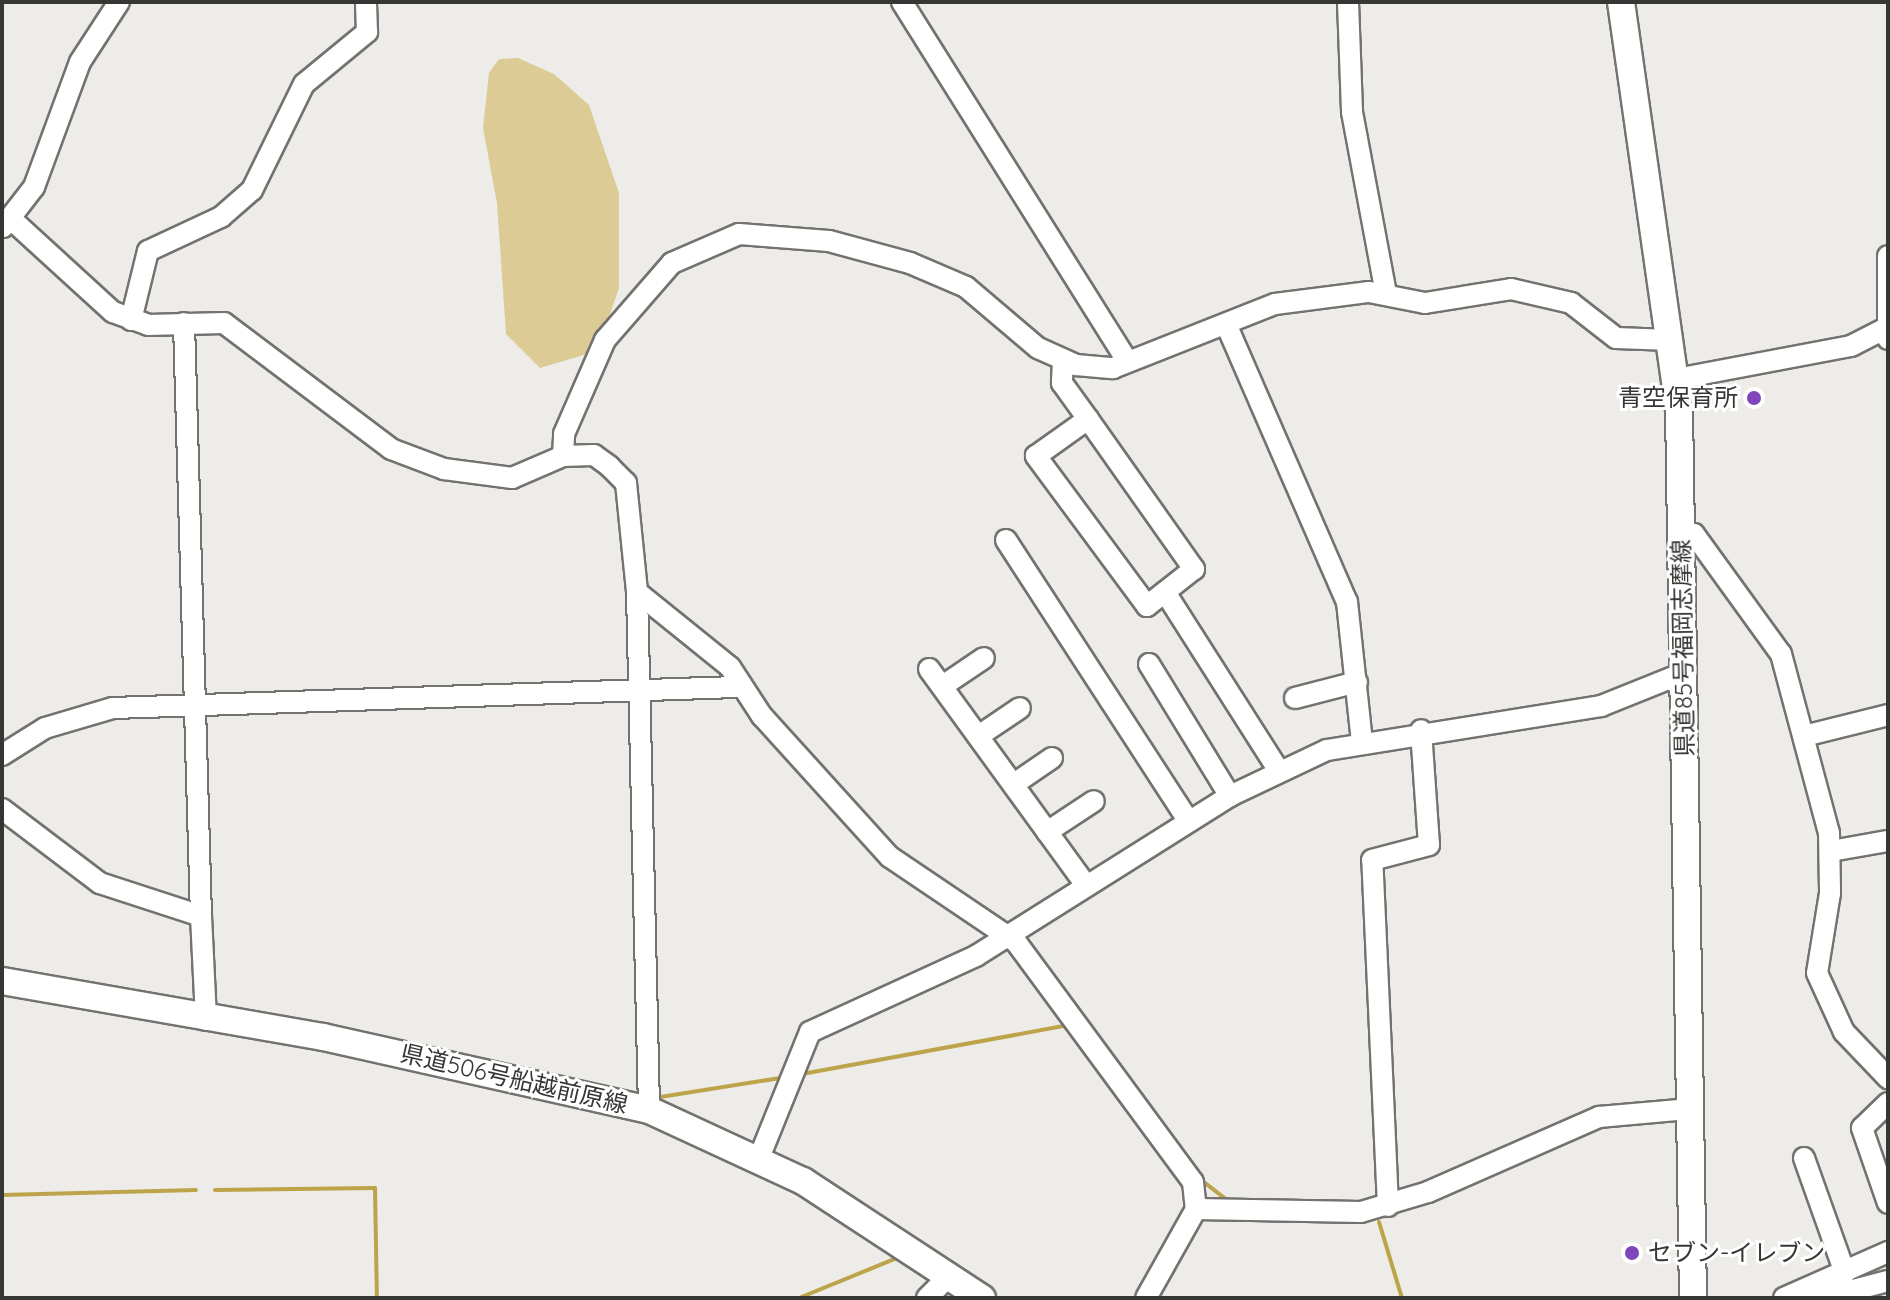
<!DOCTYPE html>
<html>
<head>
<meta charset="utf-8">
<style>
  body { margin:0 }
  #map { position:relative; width:1890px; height:1300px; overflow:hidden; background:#edece9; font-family:Quicksand,"Noto Sans JP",sans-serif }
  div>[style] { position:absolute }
  .green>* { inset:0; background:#dccb94 }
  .stream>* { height:4px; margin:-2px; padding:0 2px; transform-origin:2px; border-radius:2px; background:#bda44a }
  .roads { filter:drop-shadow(2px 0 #73726f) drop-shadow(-2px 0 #73726f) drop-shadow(0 2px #73726f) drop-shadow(0 -2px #73726f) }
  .minor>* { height:20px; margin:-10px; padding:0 10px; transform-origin:10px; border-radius:10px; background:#fff }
  .major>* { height:26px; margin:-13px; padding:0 13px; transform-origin:13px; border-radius:13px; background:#fff }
  .dots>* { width:22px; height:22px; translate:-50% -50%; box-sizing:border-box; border:4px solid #fff; border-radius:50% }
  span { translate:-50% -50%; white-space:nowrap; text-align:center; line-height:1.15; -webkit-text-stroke:6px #fff; paint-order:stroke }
  .poi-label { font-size:24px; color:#363634 }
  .right { translate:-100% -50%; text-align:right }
  .left { translate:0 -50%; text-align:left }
  .street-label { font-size:24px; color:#363634 }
  .frame { position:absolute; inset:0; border:4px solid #363634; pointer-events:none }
</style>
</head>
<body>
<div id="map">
  <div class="green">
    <i style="clip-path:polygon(518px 58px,554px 74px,589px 105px,619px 193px,619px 288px,597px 351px,540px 368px,506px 334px,497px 203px,483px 128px,489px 73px,499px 59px)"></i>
  </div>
  <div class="stream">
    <i style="left:802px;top:1074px;width:271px;rotate:-10.4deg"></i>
    <i style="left:654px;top:1098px;width:128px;rotate:-9deg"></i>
    <i style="left:1200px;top:1179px;width:34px;rotate:38deg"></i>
    <i style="left:215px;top:1190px;width:160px;rotate:-0.7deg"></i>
    <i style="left:375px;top:1188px;width:110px;rotate:89deg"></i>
    <i style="left:2px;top:1195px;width:194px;rotate:-1.5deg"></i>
    <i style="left:1379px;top:1222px;width:79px;rotate:73.2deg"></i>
    <i style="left:799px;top:1298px;width:106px;rotate:-22.2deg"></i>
    <i style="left:897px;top:1258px;width:40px;rotate:34deg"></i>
  </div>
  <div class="roads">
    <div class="minor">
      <i style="left:902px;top:2px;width:424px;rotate:57.9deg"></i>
      <i style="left:1348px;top:2px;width:110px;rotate:87.9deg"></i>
      <i style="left:1352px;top:112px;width:185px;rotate:79.4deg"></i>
      <i style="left:11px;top:219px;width:138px;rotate:42.4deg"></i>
      <i style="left:113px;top:312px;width:37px;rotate:20deg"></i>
      <i style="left:148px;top:325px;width:76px;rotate:-1.5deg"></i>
      <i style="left:224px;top:323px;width:209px;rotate:37deg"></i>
      <i style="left:391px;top:449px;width:57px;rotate:20.7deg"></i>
      <i style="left:444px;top:469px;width:69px;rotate:7.5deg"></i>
      <i style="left:512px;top:478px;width:56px;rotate:-23.3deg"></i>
      <i style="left:563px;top:456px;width:31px;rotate:-2deg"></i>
      <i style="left:594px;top:455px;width:19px;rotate:36deg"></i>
      <i style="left:609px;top:466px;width:24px;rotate:45deg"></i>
      <i style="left:626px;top:483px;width:110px;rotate:84.2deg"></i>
      <i style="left:637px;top:592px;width:119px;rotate:38.9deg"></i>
      <i style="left:730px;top:667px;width:59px;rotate:56.9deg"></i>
      <i style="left:762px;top:716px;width:190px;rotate:47.8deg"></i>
      <i style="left:890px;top:857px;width:152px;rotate:34deg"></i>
      <i style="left:1016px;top:942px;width:298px;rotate:53.6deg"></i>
      <i style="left:1193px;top:1182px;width:27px;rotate:84deg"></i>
      <i style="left:1196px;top:1209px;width:102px;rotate:119.3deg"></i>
      <i style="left:3px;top:227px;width:51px;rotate:-52.2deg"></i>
      <i style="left:34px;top:187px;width:133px;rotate:-69.8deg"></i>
      <i style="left:80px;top:62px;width:72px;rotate:-57deg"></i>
      <i style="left:131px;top:320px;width:71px;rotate:-76.2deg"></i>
      <i style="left:148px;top:251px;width:81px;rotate:-25deg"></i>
      <i style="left:221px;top:217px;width:41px;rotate:-41.1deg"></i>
      <i style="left:252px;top:190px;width:118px;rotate:-63.9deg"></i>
      <i style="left:304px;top:84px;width:82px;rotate:-39.5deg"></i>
      <i style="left:367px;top:32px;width:30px;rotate:-92deg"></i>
      <i style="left:184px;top:323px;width:593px;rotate:88.36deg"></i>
      <i style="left:1226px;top:324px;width:303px;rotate:66.5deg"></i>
      <i style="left:1347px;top:602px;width:141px;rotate:83.9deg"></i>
      <i style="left:1888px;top:339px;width:83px;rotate:-90deg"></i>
      <i style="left:1063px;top:361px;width:22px;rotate:93deg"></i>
      <i style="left:1062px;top:383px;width:44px;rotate:54.2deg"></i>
      <i style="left:1088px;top:419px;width:184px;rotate:54.8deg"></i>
      <i style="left:1194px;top:569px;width:60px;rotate:141.8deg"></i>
      <i style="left:1147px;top:606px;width:187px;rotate:-126.5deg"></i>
      <i style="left:1036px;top:456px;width:64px;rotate:-35.4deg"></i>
      <i style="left:1676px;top:379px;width:178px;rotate:-10.7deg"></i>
      <i style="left:1851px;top:346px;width:42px;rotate:-27.2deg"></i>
      <i style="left:563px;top:456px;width:22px;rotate:-87deg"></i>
      <i style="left:564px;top:434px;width:103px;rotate:-66.4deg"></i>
      <i style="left:605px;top:340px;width:102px;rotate:-49deg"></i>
      <i style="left:672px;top:263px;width:73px;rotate:-23.4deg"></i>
      <i style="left:739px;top:234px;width:90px;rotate:4.4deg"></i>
      <i style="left:829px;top:241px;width:84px;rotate:15.2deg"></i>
      <i style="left:910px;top:263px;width:61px;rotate:23.2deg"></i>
      <i style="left:966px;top:287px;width:94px;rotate:40.3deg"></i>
      <i style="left:1038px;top:348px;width:42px;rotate:24.1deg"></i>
      <i style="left:1076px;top:365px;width:37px;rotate:5deg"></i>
      <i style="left:1113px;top:368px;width:174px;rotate:-21.6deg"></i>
      <i style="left:1275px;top:304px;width:95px;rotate:-7.3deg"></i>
      <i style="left:1369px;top:292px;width:57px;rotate:11.1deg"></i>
      <i style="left:1425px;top:303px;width:87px;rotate:-9.2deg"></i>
      <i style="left:1511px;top:289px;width:62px;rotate:13.1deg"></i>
      <i style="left:1571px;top:303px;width:57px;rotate:37.9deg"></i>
      <i style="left:1616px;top:338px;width:55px;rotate:2.1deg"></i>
      <i style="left:1682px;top:535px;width:12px;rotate:-5deg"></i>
      <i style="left:1694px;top:534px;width:148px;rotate:54.1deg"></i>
      <i style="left:1781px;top:654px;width:185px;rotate:75deg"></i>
      <i style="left:1829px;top:833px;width:60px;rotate:89deg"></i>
      <i style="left:1830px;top:893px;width:81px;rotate:99.2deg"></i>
      <i style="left:1817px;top:973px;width:65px;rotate:65.4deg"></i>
      <i style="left:1844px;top:1032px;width:64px;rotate:46.3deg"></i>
      <i style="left:1006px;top:540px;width:333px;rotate:57deg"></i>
      <i style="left:637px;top:592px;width:518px;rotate:88.67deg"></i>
      <i style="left:1165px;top:592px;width:212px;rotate:57.5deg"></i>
      <i style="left:1149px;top:664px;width:155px;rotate:58.5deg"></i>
      <i style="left:929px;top:669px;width:263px;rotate:54deg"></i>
      <i style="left:944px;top:685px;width:48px;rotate:-34deg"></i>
      <i style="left:1295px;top:698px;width:64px;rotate:-14.5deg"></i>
      <i style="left:980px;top:735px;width:48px;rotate:-34deg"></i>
      <i style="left:1804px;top:736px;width:87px;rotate:-14deg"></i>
      <i style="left:2px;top:755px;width:51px;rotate:-32.1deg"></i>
      <i style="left:45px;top:728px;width:71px;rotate:-16.4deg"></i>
      <i style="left:113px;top:708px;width:624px;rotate:-1.93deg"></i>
      <i style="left:1014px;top:784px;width:46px;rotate:-34.4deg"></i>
      <i style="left:2px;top:809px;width:123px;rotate:37.1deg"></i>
      <i style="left:100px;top:883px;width:106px;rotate:18.1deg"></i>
      <i style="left:201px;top:916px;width:104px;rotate:87.2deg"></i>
      <i style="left:1047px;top:832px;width:56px;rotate:-33.4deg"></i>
      <i style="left:1831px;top:851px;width:58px;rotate:-10deg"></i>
      <i style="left:1888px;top:1103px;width:36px;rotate:136deg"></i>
      <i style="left:1862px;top:1128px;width:79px;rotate:70.9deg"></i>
      <i style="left:759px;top:1158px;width:136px;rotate:-68deg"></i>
      <i style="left:810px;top:1032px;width:183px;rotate:-24.6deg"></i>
      <i style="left:976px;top:956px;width:300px;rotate:-32.2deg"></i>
      <i style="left:1230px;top:796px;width:107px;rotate:-25.4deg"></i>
      <i style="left:1327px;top:750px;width:278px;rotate:-9.1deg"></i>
      <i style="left:1601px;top:706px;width:88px;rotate:-21.9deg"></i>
      <i style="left:1804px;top:1158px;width:122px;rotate:70.4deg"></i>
      <i style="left:1388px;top:1206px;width:346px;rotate:-92.6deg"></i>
      <i style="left:1372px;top:860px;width:59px;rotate:-14.7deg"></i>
      <i style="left:1429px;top:845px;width:115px;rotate:-94deg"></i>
      <i style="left:1196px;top:1209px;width:165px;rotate:1deg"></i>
      <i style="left:1361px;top:1212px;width:70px;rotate:-16.6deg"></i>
      <i style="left:1428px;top:1192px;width:187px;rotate:-23.7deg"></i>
      <i style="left:1599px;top:1117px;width:89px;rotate:-5.1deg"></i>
      <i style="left:927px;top:1298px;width:31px;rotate:-45deg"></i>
      <i style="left:1784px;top:1298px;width:114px;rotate:-23.9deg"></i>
      <i style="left:1823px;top:1298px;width:67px;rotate:-14.7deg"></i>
    </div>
    <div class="major">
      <i style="left:1621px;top:2px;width:410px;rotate:81.9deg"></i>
      <i style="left:1679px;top:408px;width:890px;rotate:89.1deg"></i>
      <i style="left:2px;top:981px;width:326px;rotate:9.9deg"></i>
      <i style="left:323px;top:1037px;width:334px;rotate:12.6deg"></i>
      <i style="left:649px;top:1110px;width:170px;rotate:24.8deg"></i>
      <i style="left:803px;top:1181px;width:214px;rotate:33.2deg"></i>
    </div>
  </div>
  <div class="dots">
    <i style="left:1754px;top:398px;background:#7f45bb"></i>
    <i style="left:1632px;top:1253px;background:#7f45bb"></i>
  </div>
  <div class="poi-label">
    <span class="right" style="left:1738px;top:398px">青空保育所</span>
    <span class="left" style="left:1648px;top:1253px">セブン-イレブン</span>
  </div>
  <div class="street-label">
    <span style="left:1683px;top:648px;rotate:-91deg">県道85号福岡志摩線</span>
    <span style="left:514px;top:1079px;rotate:13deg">県道506号船越前原線</span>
  </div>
  <div class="frame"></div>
</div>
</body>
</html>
